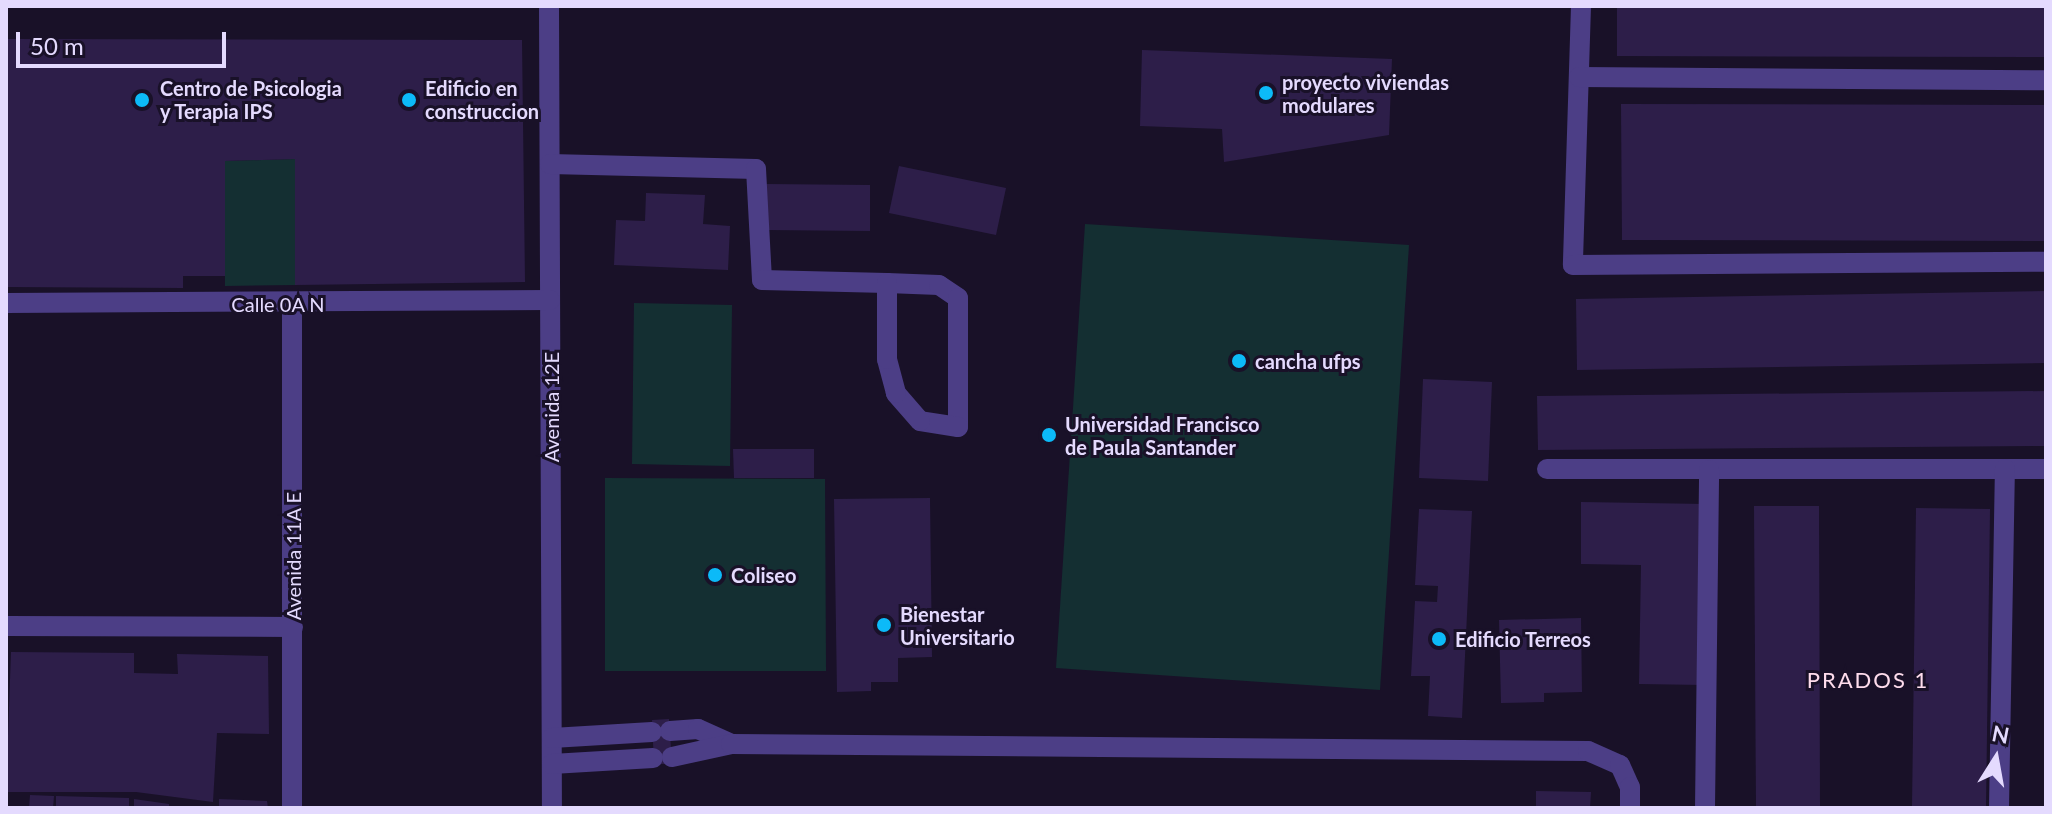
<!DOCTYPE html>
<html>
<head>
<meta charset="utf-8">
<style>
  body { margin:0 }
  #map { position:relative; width:2052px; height:814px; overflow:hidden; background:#191128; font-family:Lato,sans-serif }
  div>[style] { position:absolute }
  .green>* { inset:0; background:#142f32 }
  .building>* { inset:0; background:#2d1e49 }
  .minor>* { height:20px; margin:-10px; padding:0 10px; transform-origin:10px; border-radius:10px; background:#4c3e86 }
  .dots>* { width:22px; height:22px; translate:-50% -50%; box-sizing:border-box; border:4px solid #191128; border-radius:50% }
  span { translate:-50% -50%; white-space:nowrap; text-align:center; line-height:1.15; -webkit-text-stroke:6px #191128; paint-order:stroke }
  .poi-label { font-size:20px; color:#e4dafe; font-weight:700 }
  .left { translate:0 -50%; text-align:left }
  .street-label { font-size:20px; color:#e4dafe }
  .neighbourhood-label { font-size:22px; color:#fedcec; letter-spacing:2px }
  .frame { position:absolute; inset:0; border:8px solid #e4dafe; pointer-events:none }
  .north { position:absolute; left:1956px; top:718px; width:80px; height:80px; -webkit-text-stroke:6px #191128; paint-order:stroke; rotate:11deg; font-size:22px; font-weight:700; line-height:32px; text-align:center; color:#e4dafe }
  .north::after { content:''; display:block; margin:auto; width:28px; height:36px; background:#e4dafe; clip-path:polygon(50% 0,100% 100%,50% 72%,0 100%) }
  .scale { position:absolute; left:16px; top:32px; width:210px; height:36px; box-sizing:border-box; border:4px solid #e4dafe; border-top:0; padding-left:10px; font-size:24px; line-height:28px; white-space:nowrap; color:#e4dafe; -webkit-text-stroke:6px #191128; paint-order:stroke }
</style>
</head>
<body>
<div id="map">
  <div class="green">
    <i style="clip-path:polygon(295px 159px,295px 285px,225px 286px,225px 161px)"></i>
    <i style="clip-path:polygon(1085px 224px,1409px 245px,1380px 690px,1056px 668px)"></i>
    <i style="clip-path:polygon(634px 303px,732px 305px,730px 466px,632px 464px)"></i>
    <i style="clip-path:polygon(605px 478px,825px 479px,826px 671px,605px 671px)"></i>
  </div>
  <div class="building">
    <i style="clip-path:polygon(1617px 6px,2046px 6px,2046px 57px,1617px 56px)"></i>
    <i style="clip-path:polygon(6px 39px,522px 40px,525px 282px,295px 285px,295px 159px,225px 161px,225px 276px,183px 276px,183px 288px,6px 287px)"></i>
    <i style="clip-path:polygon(1142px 50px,1392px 59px,1389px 135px,1224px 162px,1222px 129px,1140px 126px)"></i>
    <i style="clip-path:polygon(1621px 104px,2046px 105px,2046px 241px,1622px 240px)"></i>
    <i style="clip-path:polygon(899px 166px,1006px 188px,996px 235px,889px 213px)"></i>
    <i style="clip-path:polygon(766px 184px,870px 185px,870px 231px,766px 230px)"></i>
    <i style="clip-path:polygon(646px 193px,705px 195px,703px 224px,730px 226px,728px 270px,614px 265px,616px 220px,645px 221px)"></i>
    <i style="clip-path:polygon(2046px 291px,2046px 363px,1577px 370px,1576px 299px)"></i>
    <i style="clip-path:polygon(1423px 379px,1492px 382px,1488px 481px,1419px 478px)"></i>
    <i style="clip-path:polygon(2046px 391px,2046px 446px,1538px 450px,1537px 396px)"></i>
    <i style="clip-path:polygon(733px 449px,814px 449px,814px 478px,734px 478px)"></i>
    <i style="clip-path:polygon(930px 498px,932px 657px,898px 658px,898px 682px,871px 682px,871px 691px,837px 692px,834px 499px)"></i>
    <i style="clip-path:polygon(1581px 502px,1706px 504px,1704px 685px,1639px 684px,1641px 565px,1581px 564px)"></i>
    <i style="clip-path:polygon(1754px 506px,1819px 506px,1820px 808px,1756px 808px)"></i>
    <i style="clip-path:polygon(1916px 508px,1990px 509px,1986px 808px,1912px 808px)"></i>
    <i style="clip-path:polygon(1419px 509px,1472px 511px,1462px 718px,1428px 716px,1430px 676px,1411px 676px,1415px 601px,1437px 602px,1438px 586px,1415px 585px)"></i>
    <i style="clip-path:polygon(1581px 618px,1582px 692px,1544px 693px,1544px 702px,1501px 703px,1499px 620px)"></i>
    <i style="clip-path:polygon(11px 652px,134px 653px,134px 673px,178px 674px,177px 654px,268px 656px,269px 734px,217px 733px,213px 802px,136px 792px,6px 792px)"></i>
    <i style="clip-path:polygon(669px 719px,672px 764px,654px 764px,652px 720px)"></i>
    <i style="clip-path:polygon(1536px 791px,1591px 792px,1590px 808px,1536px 808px)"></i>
    <i style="clip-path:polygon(30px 795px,54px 796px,53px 808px,29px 808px)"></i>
    <i style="clip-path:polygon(56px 796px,129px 798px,129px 808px,56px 808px)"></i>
    <i style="clip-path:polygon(134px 799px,169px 804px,169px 808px,134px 808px)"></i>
    <i style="clip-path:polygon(219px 799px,267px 801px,268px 808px,219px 808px)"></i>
  </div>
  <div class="minor">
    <i style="left:549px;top:6px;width:802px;rotate:89.79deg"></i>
    <i style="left:1581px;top:6px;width:259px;rotate:91.8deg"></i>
    <i style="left:1573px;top:265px;width:473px;rotate:-0.4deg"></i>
    <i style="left:1579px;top:77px;width:467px;rotate:0.4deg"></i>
    <i style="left:550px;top:164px;width:206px;rotate:1.4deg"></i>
    <i style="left:756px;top:169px;width:111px;rotate:86.9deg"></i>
    <i style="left:762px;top:280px;width:125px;rotate:1.4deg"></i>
    <i style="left:887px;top:283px;width:52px;rotate:2.2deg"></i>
    <i style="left:939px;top:285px;width:23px;rotate:34deg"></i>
    <i style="left:958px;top:298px;width:129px;rotate:90deg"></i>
    <i style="left:958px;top:427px;width:38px;rotate:-171deg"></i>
    <i style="left:920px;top:421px;width:37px;rotate:-131deg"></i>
    <i style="left:896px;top:393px;width:35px;rotate:-105deg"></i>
    <i style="left:887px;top:359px;width:76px;rotate:-90deg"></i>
    <i style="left:6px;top:303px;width:544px;rotate:-0.32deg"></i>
    <i style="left:1547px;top:469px;width:499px"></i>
    <i style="left:6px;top:626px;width:287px;rotate:0.2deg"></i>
    <i style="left:670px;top:731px;width:28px;rotate:-4deg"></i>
    <i style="left:698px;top:729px;width:36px;rotate:24deg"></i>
    <i style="left:552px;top:738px;width:100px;rotate:-3.4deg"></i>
    <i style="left:672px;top:757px;width:60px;rotate:-12.4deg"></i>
    <i style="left:731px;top:744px;width:857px;rotate:0.47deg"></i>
    <i style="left:1588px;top:751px;width:35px;rotate:24deg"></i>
    <i style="left:1620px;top:765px;width:24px;rotate:66deg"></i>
    <i style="left:1630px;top:787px;width:21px;rotate:90deg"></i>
    <i style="left:552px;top:764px;width:101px;rotate:-3.4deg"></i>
    <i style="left:292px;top:808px;width:503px;rotate:-90deg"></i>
    <i style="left:1705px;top:808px;width:338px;rotate:-89.3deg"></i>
    <i style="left:1999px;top:808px;width:339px;rotate:-89deg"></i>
  </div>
  <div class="dots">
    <i style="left:1266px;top:93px;background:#0cbaf8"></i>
    <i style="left:142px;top:100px;background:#0cbaf8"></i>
    <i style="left:409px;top:100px;background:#0cbaf8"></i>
    <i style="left:1239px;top:361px;background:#0cbaf8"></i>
    <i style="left:1049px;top:435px;background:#0cbaf8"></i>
    <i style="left:715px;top:575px;background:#0cbaf8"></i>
    <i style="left:884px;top:625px;background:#0cbaf8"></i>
    <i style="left:1439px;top:639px;background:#0cbaf8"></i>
  </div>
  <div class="poi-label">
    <span class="left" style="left:1282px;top:94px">proyecto viviendas<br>modulares</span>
    <span class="left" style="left:160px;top:100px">Centro de Psicologia<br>y Terapia IPS</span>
    <span class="left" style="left:425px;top:100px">Edificio en<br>construccion</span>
    <span class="left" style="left:1255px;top:361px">cancha ufps</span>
    <span class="left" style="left:1065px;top:436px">Universidad Francisco<br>de Paula Santander</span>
    <span class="left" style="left:731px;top:575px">Coliseo</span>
    <span class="left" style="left:900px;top:626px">Bienestar<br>Universitario</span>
    <span class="left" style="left:1455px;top:639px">Edificio Terreos</span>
  </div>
  <div class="street-label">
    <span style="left:278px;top:304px">Calle 0A N</span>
    <span style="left:551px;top:407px;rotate:-90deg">Avenida 12E</span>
    <span style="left:293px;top:556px;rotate:-90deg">Avenida 11A E</span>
  </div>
  <div class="neighbourhood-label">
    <span style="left:1868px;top:680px">PRADOS 1</span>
  </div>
  <div class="frame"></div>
  <div class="north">N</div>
  <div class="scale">50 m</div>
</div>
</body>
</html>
